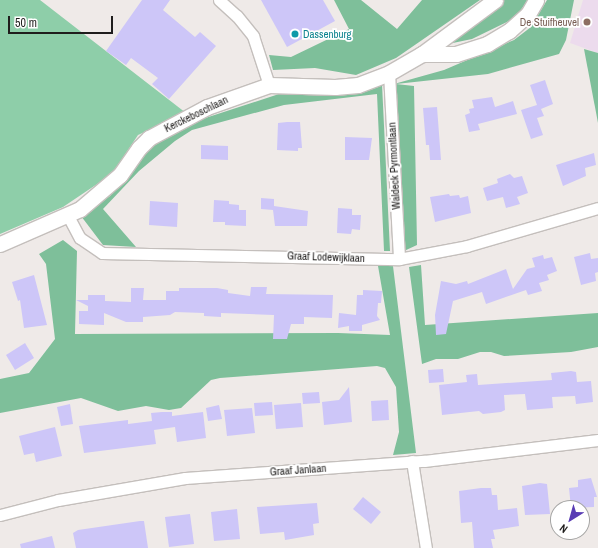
<!DOCTYPE html>
<html>
<head>
<meta charset="utf-8">
<style>
  body { margin:0 }
  #map { position:relative; width:598px; height:548px; overflow:hidden; background:#efeae8; font-family:"Archivo Narrow",sans-serif }
  div>[style] { position:absolute }
  .education>* { inset:0; background:#ecdbed }
  .green>* { inset:0; background:#8ecea9 }
  .forest>* { inset:0; background:#7ebf9a }
  .building>* { inset:0; background:#cdc6f8 }
  .roads { filter:drop-shadow(1px 0 #c4bfbc) drop-shadow(-1px 0 #c4bfbc) drop-shadow(0 1px #c4bfbc) drop-shadow(0 -1px #c4bfbc) }
  .street>* { height:11px; margin:-5.5px; padding:0 5.5px; transform-origin:5.5px; border-radius:5.5px; background:#fff }
  .secondary>* { height:15px; margin:-7.5px; padding:0 7.5px; transform-origin:7.5px; border-radius:7.5px; background:#fff }
  .dots>* { width:11px; height:11px; translate:-50% -50%; box-sizing:border-box; border:2px solid #fff; border-radius:50% }
  span { translate:-50% -50%; white-space:nowrap; text-align:center; line-height:1.15; -webkit-text-stroke:3.5px #fff; paint-order:stroke }
  .education-label { font-size:11px; color:#785e54 }
  .right { translate:-100% -50%; text-align:right }
  .culture-label { font-size:11px; color:#0d838f }
  .left { translate:0 -50%; text-align:left }
  .street-label { font-size:11px; color:#1f1d1c }
  .north { position:absolute; left:550px; top:500px; width:40px; height:40px; box-sizing:border-box; background:#fff; border:1px solid #a5a5a4; border-radius:50%; rotate:217deg; font-size:11px; font-weight:700; line-height:16px; text-align:center; color:#1f1d1c }
  .north::after { content:''; display:block; margin:auto; width:14px; height:18px; background:#593cb4; clip-path:polygon(50% 0,100% 100%,50% 72%,0 100%) }
  .scale { position:absolute; left:8px; top:16px; width:105px; height:18px; box-sizing:border-box; border:2px solid #1f1d1c; border-top:0; padding-left:5px; font-size:12px; line-height:14px; white-space:nowrap; color:#1f1d1c; -webkit-text-stroke:3px #fff; paint-order:stroke }
</style>
</head>
<body>
<div id="map">
  <div class="education">
    <i style="clip-path:polygon(583px 0,598px 0,598px 53px,570px 43px)"></i>
  </div>
  <div class="green">
    <i style="clip-path:polygon(0 0,40px 0,186px 113px,138px 135px,112px 174px,63px 207px,0 234px)"></i>
  </div>
  <div class="forest">
    <i style="clip-path:polygon(334px 0,361px 0,397px 29px,422px 0,480px 0,396px 58px,356px 75px,315px 68px,273px 70px,269px 55px,291px 57px,349px 29px)"></i>
    <i style="clip-path:polygon(504px 0,528px 0,515px 18px,472px 39px,448px 44px)"></i>
    <i style="clip-path:polygon(547px 0,574px 0,566px 40px,559px 54px,488px 74px,396px 84px,414px 86px,417px 245px,404px 251px,394px 84px,444px 70px,514px 40px,531px 27px)"></i>
    <i style="clip-path:polygon(584px 49px,598px 53px,598px 123px)"></i>
    <i style="clip-path:polygon(382px 84px,390px 251px,384px 251px,377px 94px,284px 105px,192px 130px,175px 141px,139px 171px,103px 209px,136px 247px,103px 245px,81px 216px,110px 196px,150px 148px,190px 123px,279px 94px,356px 93px)"></i>
    <i style="clip-path:polygon(63px 240px,77px 251px,75px 334px,338px 333px,390px 335px,378px 266px,393px 266px,416px 453px,393px 455px,399px 432px,396px 387px,385px 368px,377px 366px,220px 378px,211px 380px,181px 408px,169px 410px,146px 406px,118px 411px,81px 398px,0 413px,0 379px,29px 373px,55px 339px,46px 264px,39px 254px)"></i>
    <i style="clip-path:polygon(421px 265px,425px 325px,598px 313px,598px 347px,571px 352px,504px 356px,491px 352px,480px 352px,458px 359px,436px 359px,422px 364px,409px 267px)"></i>
  </div>
  <div class="building">
    <i style="clip-path:polygon(142px 0,170px 0,163px 10px,195px 37px,200px 32px,216px 46px,169px 99px,152px 84px,158px 78px,131px 58px,126px 65px,106px 51px)"></i>
    <i style="clip-path:polygon(261px 0,323px 0,335px 21px,287px 47px)"></i>
    <i style="clip-path:polygon(545px 80px,553px 104px,541px 109px,544px 116px,537px 118px,543px 135px,531px 139px,521px 110px,537px 105px,530px 85px)"></i>
    <i style="clip-path:polygon(492px 97px,495px 107px,513px 101px,517px 114px,478px 124px,480px 130px,469px 132px,465px 115px,470px 113px,469px 109px,474px 108px,472px 100px)"></i>
    <i style="clip-path:polygon(437px 107px,441px 160px,430px 160px,429px 145px,426px 145px,423px 108px)"></i>
    <i style="clip-path:polygon(287px 122px,300px 122px,302px 148px,298px 148px,298px 151px,277px 150px,278px 123px)"></i>
    <i style="clip-path:polygon(345px 137px,372px 138px,369px 160px,345px 160px)"></i>
    <i style="clip-path:polygon(201px 145px,228px 146px,228px 160px,201px 159px)"></i>
    <i style="clip-path:polygon(594px 153px,596px 165px,585px 168px,586px 176px,563px 186px,556px 165px)"></i>
    <i style="clip-path:polygon(510px 174px,514px 178px,522px 176px,528px 193px,517px 197px,520px 204px,506px 208px,503px 197px,487px 201px,483px 188px,498px 183px,497px 179px)"></i>
    <i style="clip-path:polygon(449px 194px,450px 196px,459px 195px,460px 198px,468px 196px,471px 213px,435px 222px,430px 197px)"></i>
    <i style="clip-path:polygon(261px 198px,274px 199px,274px 206px,308px 211px,307px 226px,275px 226px,273px 210px,261px 209px)"></i>
    <i style="clip-path:polygon(214px 200px,229px 201px,229px 204px,239px 205px,239px 210px,246px 210px,246px 226px,225px 225px,225px 222px,213px 222px)"></i>
    <i style="clip-path:polygon(150px 201px,178px 203px,177px 227px,149px 225px)"></i>
    <i style="clip-path:polygon(338px 208px,352px 209px,352px 215px,361px 215px,360px 230px,352px 229px,351px 234px,337px 233px)"></i>
    <i style="clip-path:polygon(590px 253px,591px 259px,598px 258px,598px 272px,595px 273px,596px 281px,581px 285px,574px 257px)"></i>
    <i style="clip-path:polygon(543px 255px,544px 259px,552px 257px,557px 271px,547px 275px,549px 280px,539px 283px,542px 291px,528px 295px,526px 290px,486px 304px,482px 292px,453px 301px,446px 334px,436px 335px,435px 315px,441px 281px,456px 284px,467px 281px,468px 284px,506px 269px,513px 289px,527px 269px,535px 267px,532px 258px)"></i>
    <i style="clip-path:polygon(34px 275px,47px 325px,24px 328px,20px 300px,18px 301px,12px 282px)"></i>
    <i style="clip-path:polygon(251px 287px,267px 287px,266px 294px,333px 295px,332px 318px,304px 317px,304px 324px,291px 324px,287px 339px,273px 339px,274px 315px,221px 313px,221px 317px,204px 316px,204px 313px,175px 312px,170px 315px,143px 317px,143px 322px,126px 322px,104px 313px,104px 325px,79px 324px,79px 311px,88px 311px,88px 306px,76px 300px,88px 300px,88px 295px,105px 295px,105px 301px,131px 302px,131px 288px,144px 288px,143px 300px,166px 300px,166px 291px,179px 291px,179px 288px,217px 288px,228px 290px,228px 293px,250px 296px)"></i>
    <i style="clip-path:polygon(363px 290px,382px 291px,381px 303px,378px 303px,377px 316px,380px 320px,362px 325px,362px 331px,349px 331px,349px 326px,338px 328px,339px 313px,356px 315px,357px 295px,363px 295px)"></i>
    <i style="clip-path:polygon(25px 343px,34px 358px,15px 370px,6px 355px)"></i>
    <i style="clip-path:polygon(443px 369px,444px 382px,429px 383px,428px 370px)"></i>
    <i style="clip-path:polygon(571px 371px,576px 372px,577px 382px,591px 381px,593px 402px,576px 404px,575px 396px,552px 397px,553px 408px,527px 410px,525px 394px,504px 395px,505px 410px,501px 412px,483px 414px,479px 411px,442px 415px,439px 385px,467px 382px,466px 375px,477px 374px,478px 385px,552px 380px,551px 373px)"></i>
    <i style="clip-path:polygon(349px 387px,352px 422px,324px 425px,322px 402px,339px 400px)"></i>
    <i style="clip-path:polygon(319px 392px,320px 403px,303px 404px,302px 393px)"></i>
    <i style="clip-path:polygon(388px 400px,389px 420px,372px 421px,371px 401px)"></i>
    <i style="clip-path:polygon(272px 402px,273px 415px,255px 416px,254px 403px)"></i>
    <i style="clip-path:polygon(301px 403px,303px 427px,276px 429px,274px 405px)"></i>
    <i style="clip-path:polygon(70px 404px,73px 424px,61px 426px,57px 407px)"></i>
    <i style="clip-path:polygon(219px 405px,222px 419px,208px 421px,206px 408px)"></i>
    <i style="clip-path:polygon(252px 408px,255px 433px,227px 436px,224px 410px)"></i>
    <i style="clip-path:polygon(162px 412px,172px 412px,172px 416px,203px 412px,206px 438px,177px 442px,175px 427px,154px 430px,156px 444px,84px 453px,79px 426px,128px 420px,128px 424px,152px 421px,151px 413px)"></i>
    <i style="clip-path:polygon(55px 427px,62px 456px,36px 462px,34px 453px,24px 455px,19px 436px)"></i>
    <i style="clip-path:polygon(591px 478px,597px 497px,594px 497px,594px 507px,571px 508px,569px 488px,578px 487px,578px 480px)"></i>
    <i style="clip-path:polygon(540px 483px,547px 484px,550px 514px,525px 515px,522px 486px)"></i>
    <i style="clip-path:polygon(481px 488px,491px 488px,492px 495px,497px 495px,498px 510px,517px 508px,519px 526px,493px 530px,495px 539px,491px 539px,493px 548px,474px 548px,472px 522px,461px 523px,459px 491px)"></i>
    <i style="clip-path:polygon(363px 497px,381px 512px,371px 524px,353px 509px)"></i>
    <i style="clip-path:polygon(317px 503px,319px 523px,313px 524px,314px 535px,285px 540px,284px 532px,260px 534px,257px 507px)"></i>
    <i style="clip-path:polygon(237px 509px,240px 539px,214px 541px,211px 512px)"></i>
    <i style="clip-path:polygon(190px 514px,194px 544px,169px 547px,165px 517px)"></i>
    <i style="clip-path:polygon(140px 521px,144px 521px,148px 548px,76px 548px,73px 533px,78px 530px)"></i>
    <i style="clip-path:polygon(52px 536px,55px 548px,21px 548px,20px 544px)"></i>
  </div>
  <div class="roads">
    <div class="street">
      <i style="left:219px;top:0;width:24px;rotate:42deg"></i>
      <i style="left:237px;top:16px;width:26px;rotate:51deg"></i>
      <i style="left:253px;top:36px;width:52px;rotate:71.9deg"></i>
      <i style="left:389px;top:73px;width:186px;rotate:86.9deg"></i>
      <i style="left:67px;top:214px;width:27px;rotate:62deg"></i>
      <i style="left:80px;top:238px;width:27px;rotate:34deg"></i>
      <i style="left:102px;top:253px;width:297px;rotate:1.2deg"></i>
      <i style="left:399px;top:259px;width:69px;rotate:-10.8deg"></i>
      <i style="left:467px;top:246px;width:136px;rotate:-16.2deg"></i>
      <i style="left:412px;top:461px;width:88px;rotate:80.9deg"></i>
      <i style="left:0;top:515px;width:60px;rotate:-14.5deg"></i>
      <i style="left:58px;top:500px;width:129px;rotate:-9.8deg"></i>
      <i style="left:185px;top:478px;width:240px;rotate:-4.1deg"></i>
      <i style="left:424px;top:461px;width:175px;rotate:-6.9deg"></i>
    </div>
    <div class="secondary">
      <i style="left:422px;top:54px;width:34px"></i>
      <i style="left:456px;top:54px;width:33px;rotate:-18deg"></i>
      <i style="left:487px;top:44px;width:26px;rotate:-31deg"></i>
      <i style="left:509px;top:31px;width:25px;rotate:-42deg"></i>
      <i style="left:528px;top:14px;width:16px;rotate:-60deg"></i>
      <i style="left:0;top:244px;width:87px;rotate:-23.6deg"></i>
      <i style="left:80px;top:209px;width:52px;rotate:-40.4deg"></i>
      <i style="left:120px;top:175px;width:33px;rotate:-55deg"></i>
      <i style="left:139px;top:148px;width:14px;rotate:-45deg"></i>
      <i style="left:149px;top:138px;width:66px;rotate:-28.1deg"></i>
      <i style="left:207px;top:107px;width:66px;rotate:-19.5deg"></i>
      <i style="left:269px;top:85px;width:66px;rotate:1.7deg"></i>
      <i style="left:335px;top:87px;width:23px;rotate:-5deg"></i>
      <i style="left:358px;top:85px;width:33px;rotate:-21deg"></i>
      <i style="left:389px;top:73px;width:38px;rotate:-30deg"></i>
      <i style="left:422px;top:54px;width:91px;rotate:-36.5deg"></i>
    </div>
  </div>
  <div class="dots">
    <i style="left:587px;top:22px;background:#8d6e63"></i>
    <i style="left:295px;top:34px;background:#0f9aa8"></i>
  </div>
  <div class="education-label">
    <span class="right" style="left:579px;top:22px">De Stuifheuvel</span>
  </div>
  <div class="culture-label">
    <span class="left" style="left:303px;top:34px">Dassenburg</span>
  </div>
  <div class="street-label">
    <span style="left:196px;top:114px;rotate:-26deg">Kerckeboschlaan</span>
    <span style="left:394px;top:166px;rotate:-93deg">Waldeck Pyrmontlaan</span>
    <span style="left:326px;top:257px;rotate:2deg">Graaf Lodewijklaan</span>
    <span style="left:298px;top:470px;rotate:-4deg">Graaf Janlaan</span>
  </div>
  <div class="north">N</div>
  <div class="scale">50 m</div>
</div>
</body>
</html>
